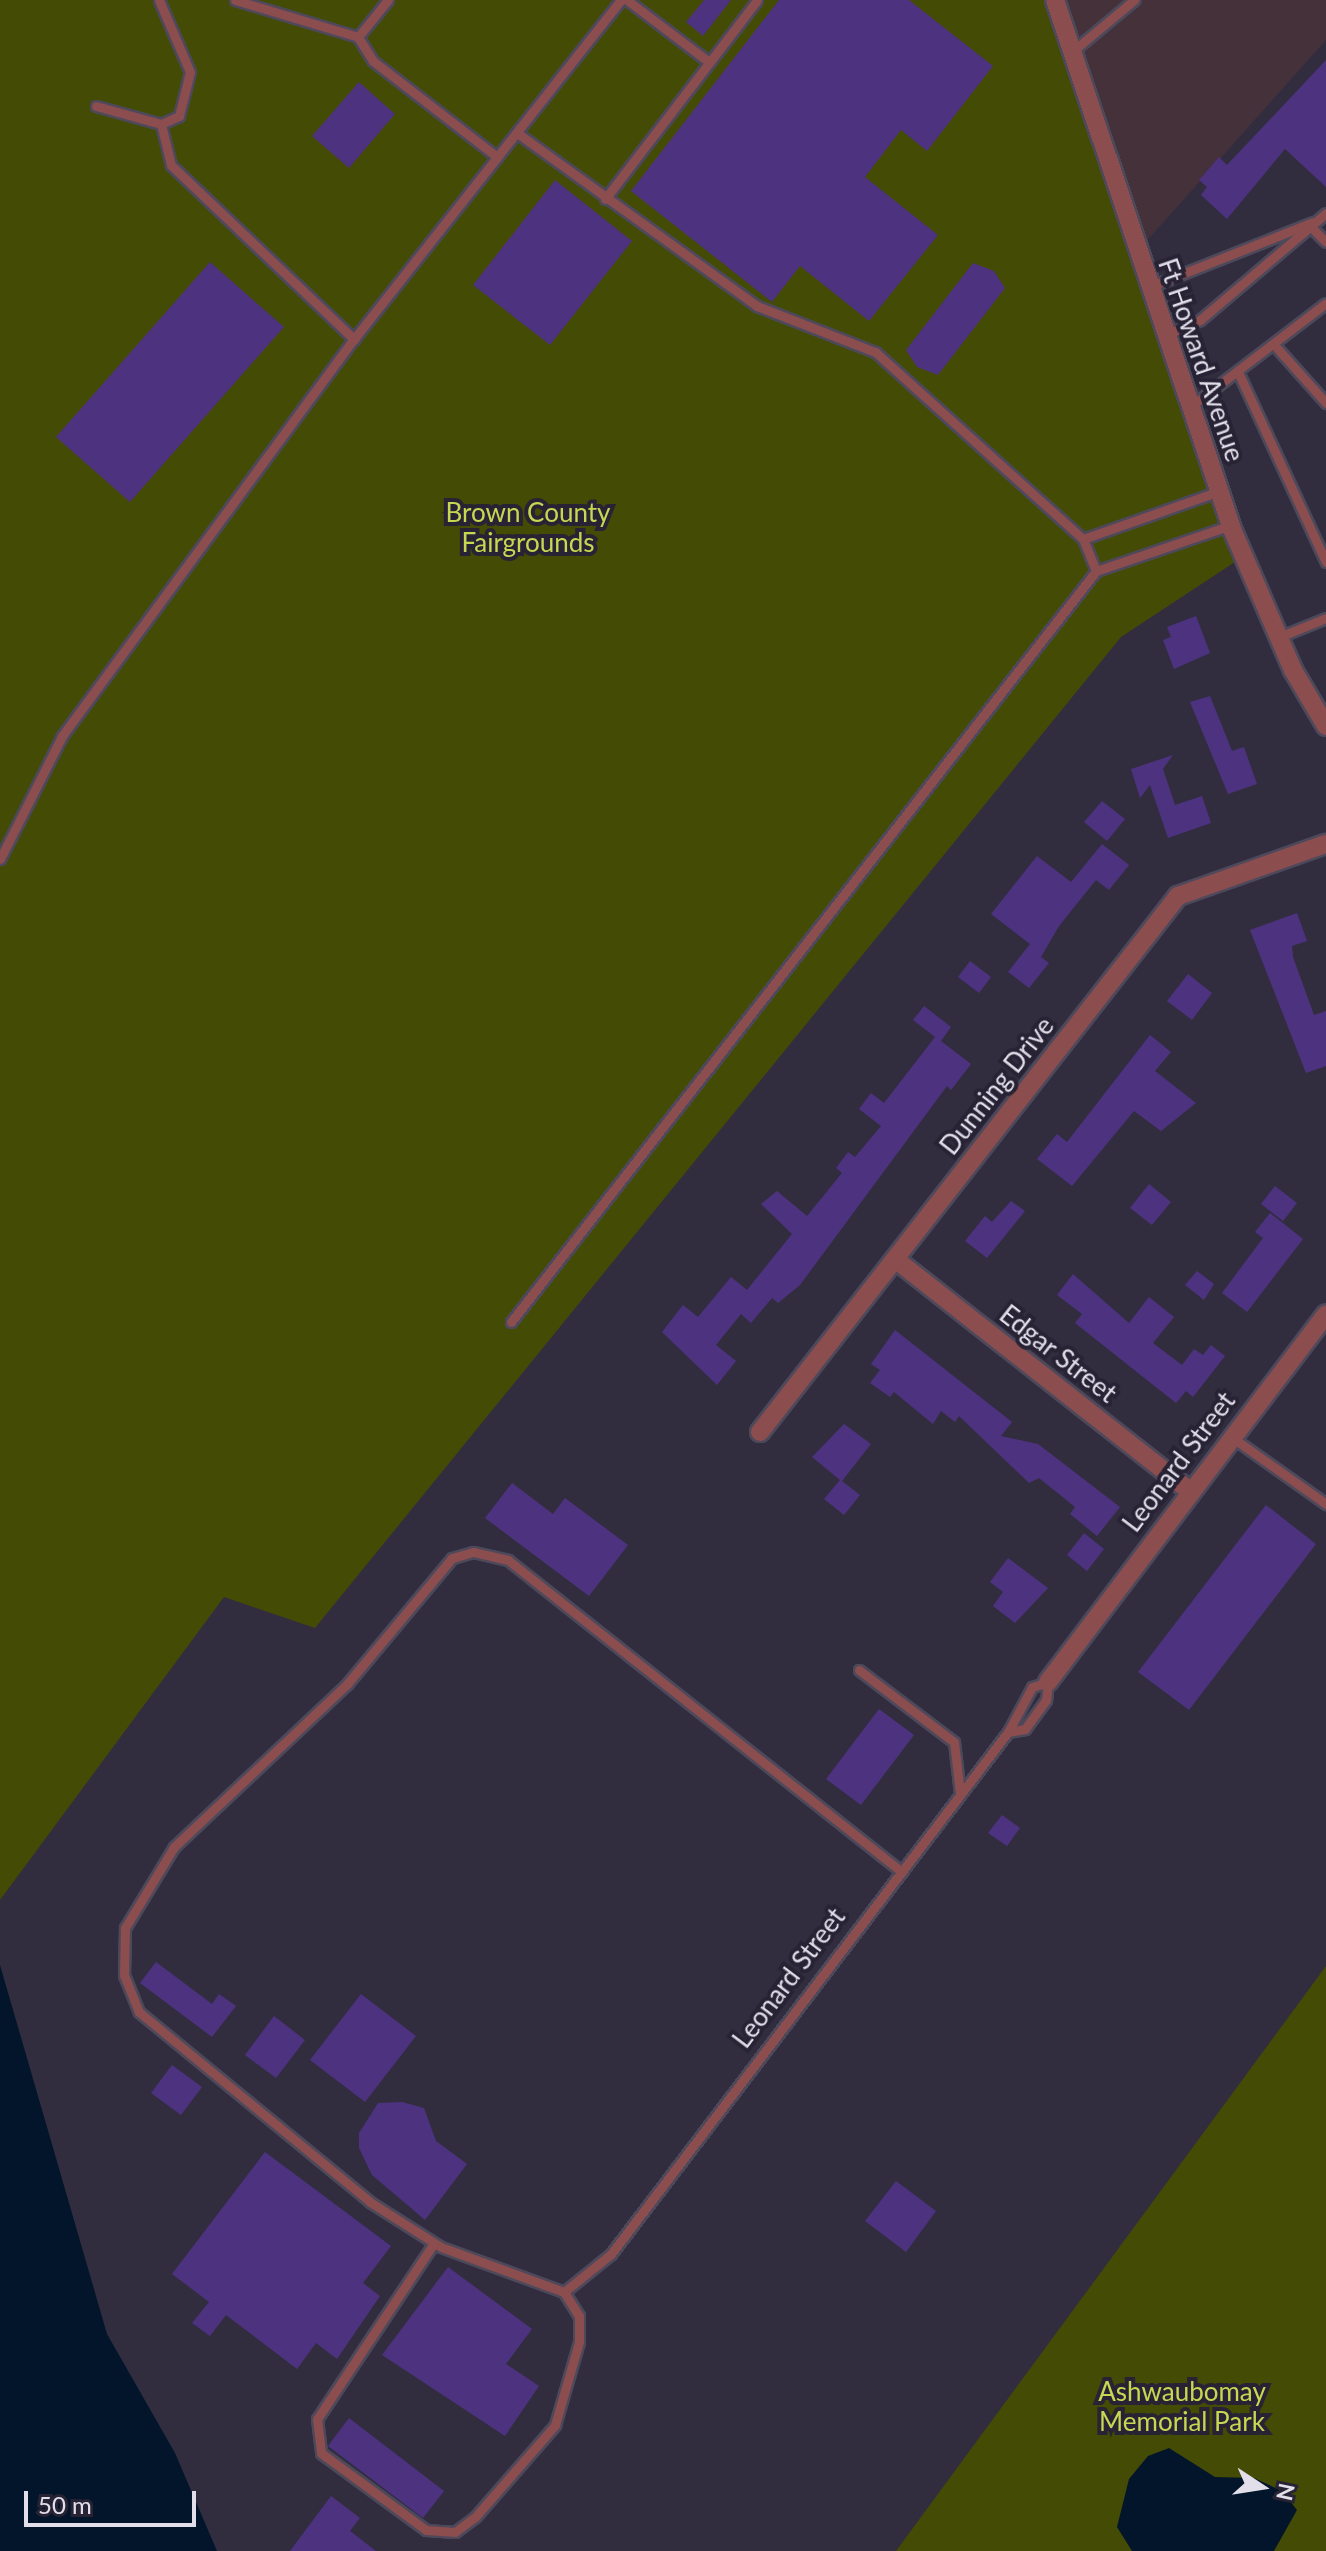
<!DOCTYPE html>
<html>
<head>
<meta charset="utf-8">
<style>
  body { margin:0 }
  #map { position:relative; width:1326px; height:2551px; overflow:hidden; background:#312d3f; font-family:Lato,sans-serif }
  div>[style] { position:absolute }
  .commercial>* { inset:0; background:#44313a }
  .green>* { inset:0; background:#444b05 }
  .water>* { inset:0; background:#02152a }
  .building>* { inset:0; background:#4d3280 }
  .roads { filter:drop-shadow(2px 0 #4d495b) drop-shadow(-2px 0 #4d495b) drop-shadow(0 2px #4d495b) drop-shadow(0 -2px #4d495b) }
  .service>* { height:9px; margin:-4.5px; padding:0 4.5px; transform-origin:4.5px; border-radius:4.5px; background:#8b4d4e }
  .minor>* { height:18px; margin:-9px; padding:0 9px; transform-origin:9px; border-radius:9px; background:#8b4d4e }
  span { translate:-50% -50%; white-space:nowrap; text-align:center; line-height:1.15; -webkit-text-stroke:8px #272334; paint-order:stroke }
  .street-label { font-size:26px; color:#e2dfeb }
  .park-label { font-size:26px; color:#c7d752 }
  .north { position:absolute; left:1222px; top:2447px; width:80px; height:80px; -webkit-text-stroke:6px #272334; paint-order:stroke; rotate:102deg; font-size:22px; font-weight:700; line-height:32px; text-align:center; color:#e2dfeb }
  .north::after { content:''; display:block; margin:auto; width:28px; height:36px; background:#e2dfeb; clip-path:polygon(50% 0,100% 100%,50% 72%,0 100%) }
  .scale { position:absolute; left:24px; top:2491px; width:172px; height:36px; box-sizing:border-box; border:4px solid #e2dfeb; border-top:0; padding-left:10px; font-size:24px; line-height:28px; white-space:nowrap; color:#e2dfeb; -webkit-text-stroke:6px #272334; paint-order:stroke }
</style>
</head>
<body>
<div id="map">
  <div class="commercial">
    <i style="clip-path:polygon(1055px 0,1326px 0,1326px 40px,1136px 253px)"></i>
  </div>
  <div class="green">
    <i style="clip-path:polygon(0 0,1055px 0,1244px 556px,1121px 637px,315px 1628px,224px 1597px,0 1900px)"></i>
    <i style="clip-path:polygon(1326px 1966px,1326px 2551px,896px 2551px)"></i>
  </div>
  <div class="water">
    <i style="clip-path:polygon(0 1965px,107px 2334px,175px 2453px,217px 2551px,0 2551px)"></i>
    <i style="clip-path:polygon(1169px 2448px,1215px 2477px,1254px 2478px,1282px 2491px,1297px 2510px,1274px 2551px,1132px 2551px,1117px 2527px,1129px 2479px,1148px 2456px)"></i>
  </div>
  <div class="building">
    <i style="clip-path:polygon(704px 0,731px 0,703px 36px,686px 22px)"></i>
    <i style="clip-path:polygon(779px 0,909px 0,993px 66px,927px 151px,901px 130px,865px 177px,938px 235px,869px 321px,800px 266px,772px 302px,631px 191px)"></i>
    <i style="clip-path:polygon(1326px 60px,1326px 187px,1285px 149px,1227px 219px,1201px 195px,1207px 187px,1199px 180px,1219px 157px,1227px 165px)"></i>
    <i style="clip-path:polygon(359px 82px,395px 114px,349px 168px,312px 136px)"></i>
    <i style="clip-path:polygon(555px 180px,632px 241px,550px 345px,473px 285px)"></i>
    <i style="clip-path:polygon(210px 262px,284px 327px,130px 502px,56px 437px)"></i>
    <i style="clip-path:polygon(973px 263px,994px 271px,1005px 288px,938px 375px,917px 367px,906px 350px)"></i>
    <i style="clip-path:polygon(1196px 616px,1210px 653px,1174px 669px,1163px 640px,1171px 637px,1167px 627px)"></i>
    <i style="clip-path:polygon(1210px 696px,1232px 751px,1244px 747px,1257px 784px,1228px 794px,1190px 702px)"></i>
    <i style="clip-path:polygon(1173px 755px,1163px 769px,1175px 805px,1202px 796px,1211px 823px,1168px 838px,1150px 785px,1140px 798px,1131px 769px)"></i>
    <i style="clip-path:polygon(1102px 801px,1125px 819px,1107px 841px,1084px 822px)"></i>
    <i style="clip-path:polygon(1102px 844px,1129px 865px,1109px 890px,1096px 880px,1059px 926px,1041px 957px,1049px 963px,1029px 988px,1008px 972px,1030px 944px,991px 914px,1037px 856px,1071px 882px)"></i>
    <i style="clip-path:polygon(1297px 913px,1307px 941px,1292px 946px,1293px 957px,1314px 1015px,1326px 1011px,1326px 1066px,1306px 1073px,1250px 930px)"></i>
    <i style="clip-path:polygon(970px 961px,991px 977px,979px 993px,958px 977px)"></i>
    <i style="clip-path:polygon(1188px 974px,1212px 993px,1192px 1020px,1167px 1001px)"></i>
    <i style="clip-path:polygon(924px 1006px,951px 1027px,941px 1041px,971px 1064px,951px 1090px,947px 1086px,800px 1285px,778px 1303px,772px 1298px,751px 1323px,741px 1314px,716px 1345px,736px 1361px,717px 1385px,662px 1332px,683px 1305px,698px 1317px,731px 1277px,747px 1290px,792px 1234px,761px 1204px,777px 1191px,807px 1216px,842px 1173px,836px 1168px,848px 1152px,855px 1157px,881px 1126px,859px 1109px,871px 1093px,884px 1103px,935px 1037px,913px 1020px)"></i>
    <i style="clip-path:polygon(1150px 1035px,1171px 1052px,1155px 1071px,1196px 1103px,1161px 1131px,1134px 1111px,1072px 1186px,1037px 1159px,1057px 1134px,1067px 1142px)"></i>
    <i style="clip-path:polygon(1149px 1184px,1171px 1202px,1152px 1225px,1130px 1208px)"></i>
    <i style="clip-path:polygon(1275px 1186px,1297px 1203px,1283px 1221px,1261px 1204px)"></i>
    <i style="clip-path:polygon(1011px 1201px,1025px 1211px,987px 1258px,965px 1241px,985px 1216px,992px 1222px)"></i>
    <i style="clip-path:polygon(1270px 1213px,1303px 1239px,1247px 1312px,1222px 1293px,1263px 1238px,1255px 1232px)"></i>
    <i style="clip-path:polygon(1197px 1271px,1214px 1284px,1204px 1300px,1185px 1285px)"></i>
    <i style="clip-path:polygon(1073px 1274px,1129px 1323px,1149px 1297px,1174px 1317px,1153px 1343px,1182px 1365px,1194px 1349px,1203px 1355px,1211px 1345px,1225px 1356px,1193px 1397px,1186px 1391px,1176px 1403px,1075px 1323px,1082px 1314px,1057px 1295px)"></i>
    <i style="clip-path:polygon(895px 1330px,1012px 1422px,1001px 1436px,1038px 1444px,1120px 1507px,1097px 1536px,1070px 1514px,1075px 1507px,1039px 1478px,1029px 1483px,959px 1416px,955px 1422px,941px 1411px,933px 1424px,894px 1392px,890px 1397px,870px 1383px,880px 1370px,871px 1364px)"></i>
    <i style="clip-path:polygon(844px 1424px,871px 1444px,842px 1481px,860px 1495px,844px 1515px,824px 1499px,840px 1480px,812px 1457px)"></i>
    <i style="clip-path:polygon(512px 1483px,553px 1514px,565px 1498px,628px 1545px,589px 1596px,485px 1518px)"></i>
    <i style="clip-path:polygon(1266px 1505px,1316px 1544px,1189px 1710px,1138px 1672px)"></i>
    <i style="clip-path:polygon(1084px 1533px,1104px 1549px,1087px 1571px,1067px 1555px)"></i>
    <i style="clip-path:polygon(1008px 1558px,1048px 1588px,1015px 1623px,993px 1606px,1003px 1592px,990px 1582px)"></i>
    <i style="clip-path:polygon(879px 1709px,914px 1735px,861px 1805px,826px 1779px)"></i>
    <i style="clip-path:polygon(1002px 1815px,1020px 1828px,1007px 1846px,988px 1833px)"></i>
    <i style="clip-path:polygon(156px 1962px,212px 2004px,219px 1994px,236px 2006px,212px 2037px,140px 1983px)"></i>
    <i style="clip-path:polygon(361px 1994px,416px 2036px,365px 2102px,310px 2060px)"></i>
    <i style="clip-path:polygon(274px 2016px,305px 2040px,276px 2078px,245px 2055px)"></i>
    <i style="clip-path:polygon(172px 2065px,202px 2087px,181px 2115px,151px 2093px)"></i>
    <i style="clip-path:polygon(402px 2102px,424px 2108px,436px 2141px,467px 2164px,425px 2220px,372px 2175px,359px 2148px,359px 2133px,378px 2103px)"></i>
    <i style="clip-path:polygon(265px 2152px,391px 2246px,363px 2283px,380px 2296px,337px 2359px,316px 2343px,297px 2369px,226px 2315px,210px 2336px,192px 2323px,209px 2302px,172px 2274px)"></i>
    <i style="clip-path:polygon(896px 2181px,936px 2211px,906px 2252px,865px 2221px)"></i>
    <i style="clip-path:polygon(448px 2267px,532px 2329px,506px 2364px,539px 2386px,505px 2436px,382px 2355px)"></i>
    <i style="clip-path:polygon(349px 2418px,444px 2491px,423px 2518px,328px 2446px)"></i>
    <i style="clip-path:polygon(331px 2496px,360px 2518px,350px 2531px,376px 2551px,290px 2551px)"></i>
  </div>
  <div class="roads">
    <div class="service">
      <i style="left:235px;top:0;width:128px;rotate:16.7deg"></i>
      <i style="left:358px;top:37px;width:48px;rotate:-51deg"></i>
      <i style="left:627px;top:0;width:103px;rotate:37.1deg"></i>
      <i style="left:358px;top:37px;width:28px;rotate:58deg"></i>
      <i style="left:373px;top:61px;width:157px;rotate:37.7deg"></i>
      <i style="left:1073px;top:51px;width:80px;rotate:-39.9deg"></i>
      <i style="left:96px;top:106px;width:67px;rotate:15.5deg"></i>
      <i style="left:161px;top:124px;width:20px;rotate:-24deg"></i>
      <i style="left:179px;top:116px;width:45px;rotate:-76deg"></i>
      <i style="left:190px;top:72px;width:78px;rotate:-113.3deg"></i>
      <i style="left:161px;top:124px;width:42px;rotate:76.3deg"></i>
      <i style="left:171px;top:165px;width:253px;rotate:43.6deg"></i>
      <i style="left:605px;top:199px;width:250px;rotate:-52.6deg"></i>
      <i style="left:1311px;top:227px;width:21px;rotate:45deg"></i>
      <i style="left:1149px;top:287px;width:176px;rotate:-21.6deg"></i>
      <i style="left:1165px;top:335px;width:38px;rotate:-23deg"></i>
      <i style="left:1200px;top:320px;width:165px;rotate:-40.3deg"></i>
      <i style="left:1277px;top:348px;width:74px;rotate:48.3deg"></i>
      <i style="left:1239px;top:374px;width:207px;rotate:65.2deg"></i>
      <i style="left:1190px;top:407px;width:171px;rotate:-37.4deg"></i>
      <i style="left:1083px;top:539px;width:144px;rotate:-19.4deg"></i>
      <i style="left:1096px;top:571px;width:143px;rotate:-18.8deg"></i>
      <i style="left:1279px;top:637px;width:51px;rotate:-22deg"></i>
      <i style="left:0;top:859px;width:138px;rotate:-63.2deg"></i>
      <i style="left:62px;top:736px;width:493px;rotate:-53.7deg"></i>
      <i style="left:354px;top:339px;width:432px;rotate:-51.8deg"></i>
      <i style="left:511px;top:1322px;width:952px;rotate:-52.08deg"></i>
      <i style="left:1096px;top:571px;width:35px;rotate:-112deg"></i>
      <i style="left:1083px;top:539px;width:280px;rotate:-138deg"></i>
      <i style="left:875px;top:352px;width:127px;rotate:-158.7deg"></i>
      <i style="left:757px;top:306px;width:296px;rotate:-144.2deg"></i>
      <i style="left:1230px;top:1436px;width:118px;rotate:35.3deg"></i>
      <i style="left:859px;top:1670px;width:119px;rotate:37.2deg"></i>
      <i style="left:954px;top:1742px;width:51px;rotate:83.3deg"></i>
      <i style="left:1048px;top:1682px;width:18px;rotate:96deg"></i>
      <i style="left:1046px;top:1700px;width:36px;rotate:126deg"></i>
      <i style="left:1025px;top:1729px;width:17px;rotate:170deg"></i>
      <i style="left:1008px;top:1732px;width:51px;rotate:-61.9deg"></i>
      <i style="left:1032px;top:1687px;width:17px;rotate:-17deg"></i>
      <i style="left:902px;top:1872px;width:503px;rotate:-141.63deg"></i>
      <i style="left:508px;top:1560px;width:36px;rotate:-167deg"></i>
      <i style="left:473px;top:1552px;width:22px;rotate:164deg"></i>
      <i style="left:452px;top:1558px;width:164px;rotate:129.8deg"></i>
      <i style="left:347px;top:1684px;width:238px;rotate:136.7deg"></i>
      <i style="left:174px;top:1847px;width:95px;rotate:121.2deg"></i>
      <i style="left:125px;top:1928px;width:47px;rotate:91.2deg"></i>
      <i style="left:124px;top:1975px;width:40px;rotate:68deg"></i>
      <i style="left:139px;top:2012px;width:299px;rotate:39.4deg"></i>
      <i style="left:370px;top:2202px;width:84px;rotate:32.4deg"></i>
      <i style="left:441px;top:2247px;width:131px;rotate:20.1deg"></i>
      <i style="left:564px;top:2292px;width:60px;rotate:-39deg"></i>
      <i style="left:611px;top:2254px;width:656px;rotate:-52.75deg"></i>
      <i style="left:434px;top:2243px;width:211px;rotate:123.6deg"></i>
      <i style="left:317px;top:2419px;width:34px;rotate:83deg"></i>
      <i style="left:321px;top:2453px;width:130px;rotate:36.3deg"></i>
      <i style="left:426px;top:2530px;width:29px;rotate:4deg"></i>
      <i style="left:455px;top:2532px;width:26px;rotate:-37deg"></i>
      <i style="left:476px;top:2516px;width:121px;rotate:-49deg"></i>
      <i style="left:555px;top:2425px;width:86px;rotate:-73.9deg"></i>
      <i style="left:579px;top:2342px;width:26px;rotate:-90deg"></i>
      <i style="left:579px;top:2316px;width:28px;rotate:-122deg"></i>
    </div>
    <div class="minor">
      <i style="left:1055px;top:0;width:558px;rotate:71.5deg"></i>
      <i style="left:1232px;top:529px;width:154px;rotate:66.6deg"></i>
      <i style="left:1293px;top:670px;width:65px;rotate:59.5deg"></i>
      <i style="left:895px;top:1259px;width:374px;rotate:38.2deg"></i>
      <i style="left:760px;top:1432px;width:680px;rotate:-52.05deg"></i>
      <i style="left:1178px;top:896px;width:157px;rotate:-19.4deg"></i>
      <i style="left:1048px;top:1682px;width:461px;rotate:-52.9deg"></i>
    </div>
  </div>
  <div class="street-label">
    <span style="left:1201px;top:360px;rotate:71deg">Ft Howard Avenue</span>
    <span style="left:997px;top:1086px;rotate:-52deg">Dunning Drive</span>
    <span style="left:1058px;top:1354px;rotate:38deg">Edgar Street</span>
    <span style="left:1179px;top:1462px;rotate:-53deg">Leonard Street</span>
    <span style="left:789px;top:1978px;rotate:-53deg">Leonard Street</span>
  </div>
  <div class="park-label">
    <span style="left:528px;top:528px">Brown County<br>Fairgrounds</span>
    <span style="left:1182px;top:2407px">Ashwaubomay<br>Memorial Park</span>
  </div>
  <div class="north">N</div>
  <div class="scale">50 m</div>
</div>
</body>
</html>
